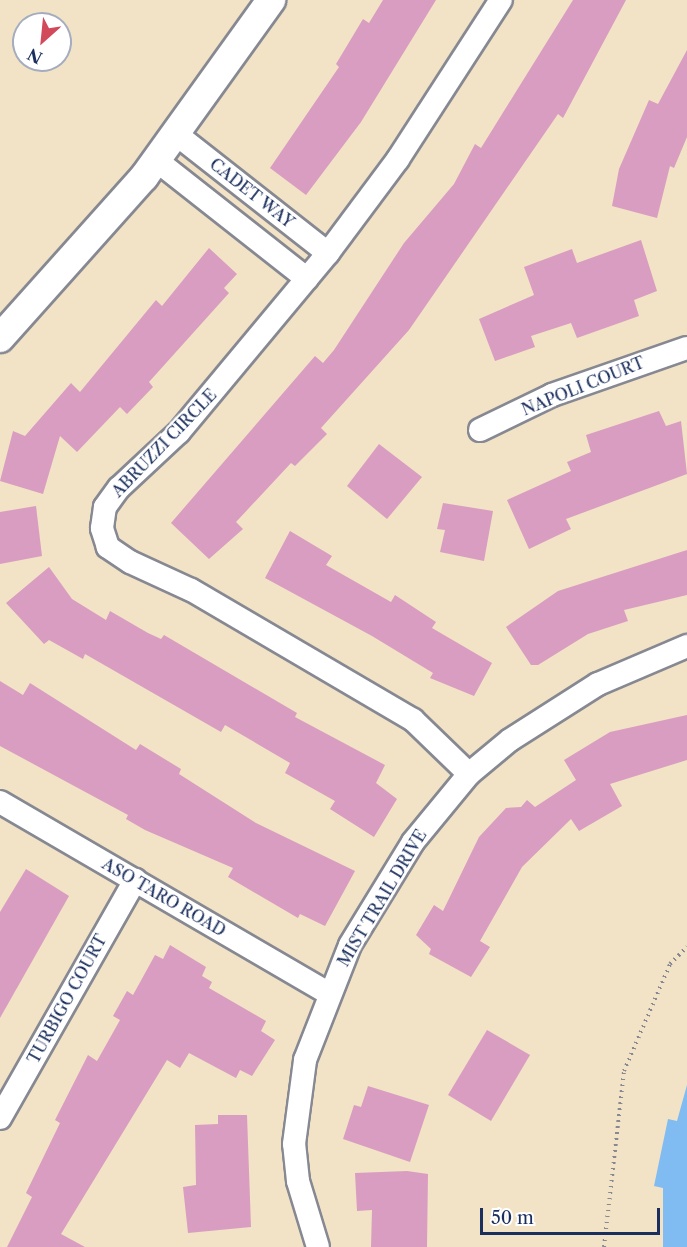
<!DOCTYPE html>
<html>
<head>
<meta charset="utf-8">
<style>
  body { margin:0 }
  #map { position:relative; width:687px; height:1247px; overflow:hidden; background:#f2e2c6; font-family:"Libre Caslon Text",serif }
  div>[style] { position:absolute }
  .water>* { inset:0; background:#80bbf2 }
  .building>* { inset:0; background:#d99dc1 }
  .path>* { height:4px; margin-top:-2px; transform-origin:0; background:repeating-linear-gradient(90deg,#868892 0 1.5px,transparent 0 6px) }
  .roads { filter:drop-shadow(2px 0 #868892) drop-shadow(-2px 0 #868892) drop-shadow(0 2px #868892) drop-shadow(0 -2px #868892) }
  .minor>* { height:22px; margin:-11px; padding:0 11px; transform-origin:11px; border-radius:11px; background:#fff }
  .tertiary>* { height:28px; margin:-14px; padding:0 14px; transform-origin:14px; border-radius:14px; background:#fff }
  span { translate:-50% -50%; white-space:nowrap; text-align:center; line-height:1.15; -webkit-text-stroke:4.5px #fff; paint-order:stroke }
  .street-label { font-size:16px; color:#1b2f5e }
  .north { position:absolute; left:12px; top:12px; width:60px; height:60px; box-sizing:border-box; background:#fff; border:2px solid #a4acbf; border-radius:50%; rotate:207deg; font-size:16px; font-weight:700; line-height:24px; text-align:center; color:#1b2f5e }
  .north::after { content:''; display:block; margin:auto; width:21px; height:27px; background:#d1495b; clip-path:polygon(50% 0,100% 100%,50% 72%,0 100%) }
  .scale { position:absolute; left:480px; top:1208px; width:180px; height:27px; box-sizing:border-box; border:3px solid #1b2f5e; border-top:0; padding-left:8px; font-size:18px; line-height:21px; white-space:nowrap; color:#1b2f5e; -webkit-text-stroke:4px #fff; paint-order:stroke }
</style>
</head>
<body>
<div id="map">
  <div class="water">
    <i style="clip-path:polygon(687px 1085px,687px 1247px,663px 1247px,663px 1188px,654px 1186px,668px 1119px,677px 1121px)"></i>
  </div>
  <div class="building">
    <i style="clip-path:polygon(383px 0,436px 0,361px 122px,306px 195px,270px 168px,339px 67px,336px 64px,363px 19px,369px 23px)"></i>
    <i style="clip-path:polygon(573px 0,626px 0,563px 118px,558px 114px,409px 330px,321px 428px,327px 434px,295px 466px,291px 463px,236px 522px,243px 529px,209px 559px,171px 523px,315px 356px,323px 363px,334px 350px,404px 243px,454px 184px,475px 144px,481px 148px)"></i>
    <i style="clip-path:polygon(687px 50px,687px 137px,674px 168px,670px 166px,657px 218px,612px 206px,619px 169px,649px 100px,658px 104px)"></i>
    <i style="clip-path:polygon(641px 240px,657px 291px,634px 300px,639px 316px,577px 338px,571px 323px,531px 336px,535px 347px,495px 361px,479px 319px,534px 295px,524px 267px,572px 249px,577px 263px)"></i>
    <i style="clip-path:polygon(209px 248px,237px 274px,224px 288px,229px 293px,149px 382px,153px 387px,127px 414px,120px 407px,77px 452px,60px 436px,43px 494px,0 481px,13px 431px,25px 436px,71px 383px,80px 392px,156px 300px,162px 306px)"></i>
    <i style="clip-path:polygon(659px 411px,666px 426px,681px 421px,687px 474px,566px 519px,571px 529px,529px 549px,507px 500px,571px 471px,567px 462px,591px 452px,586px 435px)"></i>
    <i style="clip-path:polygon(379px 444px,422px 477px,387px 519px,347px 486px)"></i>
    <i style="clip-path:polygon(443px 503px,493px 511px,484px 561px,440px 552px,445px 530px,437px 529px)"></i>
    <i style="clip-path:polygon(36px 506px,42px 556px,0 564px,0 512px)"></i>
    <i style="clip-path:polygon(290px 531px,332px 556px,326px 565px,391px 602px,395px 595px,436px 622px,432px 628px,492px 663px,474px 696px,430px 678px,433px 673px,372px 636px,265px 578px)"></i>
    <i style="clip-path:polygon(687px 550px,687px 595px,624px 610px,628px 621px,588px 634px,538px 665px,531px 665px,506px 627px,558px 591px)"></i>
    <i style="clip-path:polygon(49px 567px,72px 599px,106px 620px,110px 611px,148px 633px,161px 639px,164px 635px,297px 713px,295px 717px,385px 765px,376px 783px,397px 799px,374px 837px,330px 809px,335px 801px,285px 773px,290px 763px,225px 725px,221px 732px,85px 654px,83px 659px,49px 640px,44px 644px,6px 603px)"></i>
    <i style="clip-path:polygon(0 681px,23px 695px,30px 683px,136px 750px,140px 744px,181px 769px,179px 774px,256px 823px,355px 871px,325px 926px,300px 914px,298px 918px,228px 877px,233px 868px,145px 830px,126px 819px,128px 815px,0 746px)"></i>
    <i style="clip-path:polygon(687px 715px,687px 760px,610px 784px,622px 806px,579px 831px,571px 819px,522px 867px,480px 941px,490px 947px,471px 977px,429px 954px,431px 949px,416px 935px,434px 905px,443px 911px,479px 837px,506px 808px,521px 807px,527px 800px,535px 807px,576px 780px,564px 760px,610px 732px)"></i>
    <i style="clip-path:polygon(26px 869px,69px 896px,0 1018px,0 912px)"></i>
    <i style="clip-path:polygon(170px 945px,206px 967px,202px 976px,212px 982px,209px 988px,266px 1021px,261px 1031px,275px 1040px,252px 1076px,240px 1070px,236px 1078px,189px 1053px,180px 1068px,167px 1060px,61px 1234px,85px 1247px,7px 1247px,32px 1197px,26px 1193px,60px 1123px,55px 1120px,88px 1055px,97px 1061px,120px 1020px,113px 1016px,127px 991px,133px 995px,155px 955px,163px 959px)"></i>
    <i style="clip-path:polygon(487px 1030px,530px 1055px,491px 1121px,448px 1095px)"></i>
    <i style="clip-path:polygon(368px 1086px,429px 1105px,410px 1162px,343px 1139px,354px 1105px,361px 1107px)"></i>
    <i style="clip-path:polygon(218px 1115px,247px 1115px,251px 1227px,188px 1233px,183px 1187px,196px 1185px,195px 1125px,218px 1124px)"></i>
    <i style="clip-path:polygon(407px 1171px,428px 1174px,427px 1247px,371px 1247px,372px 1210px,357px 1211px,355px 1173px)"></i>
  </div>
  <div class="path">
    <i style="left:604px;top:1247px;width:177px;rotate:-83.5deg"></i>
    <i style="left:624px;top:1071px;width:116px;rotate:-66.7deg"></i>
    <i style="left:670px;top:964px;width:24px;rotate:-45deg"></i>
  </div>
  <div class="roads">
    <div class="minor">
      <i style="left:176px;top:134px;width:193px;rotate:38.1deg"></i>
      <i style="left:156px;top:160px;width:192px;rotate:38.2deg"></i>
      <i style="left:480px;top:430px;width:80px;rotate:-25.9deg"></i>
      <i style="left:552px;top:395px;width:143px;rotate:-19.2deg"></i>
      <i style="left:469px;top:774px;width:78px;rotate:-136deg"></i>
      <i style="left:413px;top:720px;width:257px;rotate:-149.6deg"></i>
      <i style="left:191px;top:590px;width:67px;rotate:-155.3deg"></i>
      <i style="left:130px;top:562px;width:27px;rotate:-146deg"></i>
      <i style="left:108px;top:547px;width:20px;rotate:-108deg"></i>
      <i style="left:102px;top:528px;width:21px;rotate:-82deg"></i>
      <i style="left:105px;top:507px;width:24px;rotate:-54deg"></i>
      <i style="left:119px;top:488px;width:82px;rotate:-43deg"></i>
      <i style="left:179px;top:432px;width:233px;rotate:-50.2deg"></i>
      <i style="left:328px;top:253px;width:117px;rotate:-53.3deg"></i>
      <i style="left:398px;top:159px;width:189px;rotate:-57.1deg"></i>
      <i style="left:0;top:802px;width:380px;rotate:30.2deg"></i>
      <i style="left:0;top:1118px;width:274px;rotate:-60.4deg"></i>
      <i style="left:318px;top:1247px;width:69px;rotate:-106.9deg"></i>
      <i style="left:298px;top:1181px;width:37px;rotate:-96deg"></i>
      <i style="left:294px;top:1144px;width:85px;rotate:-82.5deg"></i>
      <i style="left:305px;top:1060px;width:123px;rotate:-68.6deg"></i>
      <i style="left:350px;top:945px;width:121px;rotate:-58.5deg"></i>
      <i style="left:413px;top:842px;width:88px;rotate:-50.5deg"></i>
      <i style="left:469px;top:774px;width:53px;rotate:-39.7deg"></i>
      <i style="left:510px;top:740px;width:104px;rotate:-32.5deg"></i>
      <i style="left:598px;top:684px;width:97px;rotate:-23.1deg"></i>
    </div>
    <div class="tertiary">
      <i style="left:0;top:338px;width:216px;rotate:-48.2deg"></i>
      <i style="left:144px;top:177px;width:218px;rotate:-54.3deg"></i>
    </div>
  </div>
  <div class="street-label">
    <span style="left:252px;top:193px;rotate:38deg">CADET WAY</span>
    <span style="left:583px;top:386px;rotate:-22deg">NAPOLI COURT</span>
    <span style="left:164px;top:443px;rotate:-46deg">ABRUZZI CIRCLE</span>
    <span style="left:164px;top:897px;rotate:30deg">ASO TARO ROAD</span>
    <span style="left:382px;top:898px;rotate:-59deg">MIST TRAIL DRIVE</span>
    <span style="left:67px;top:999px;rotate:-61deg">TURBIGO COURT</span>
  </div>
  <div class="north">N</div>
  <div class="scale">50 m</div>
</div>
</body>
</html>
